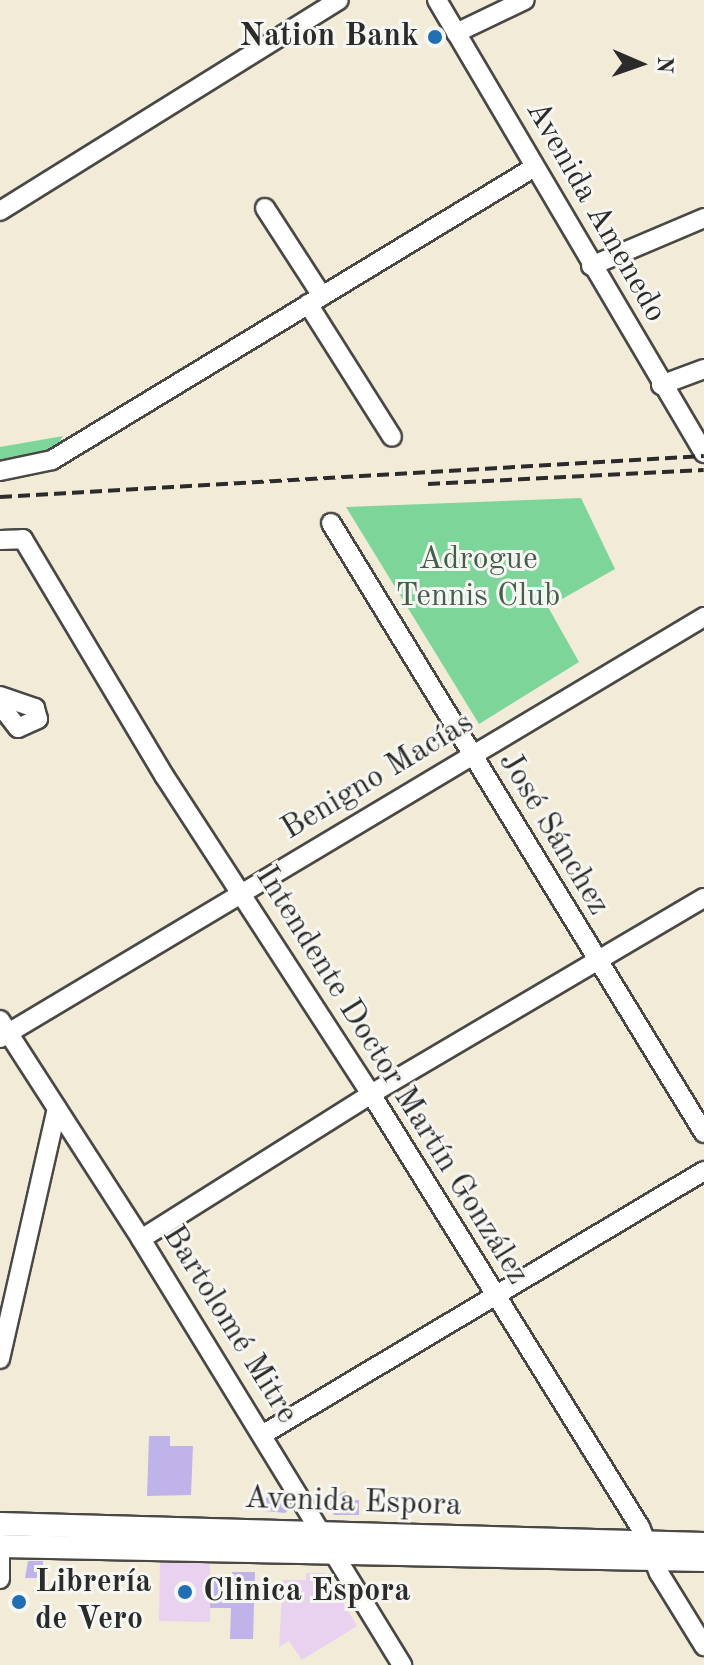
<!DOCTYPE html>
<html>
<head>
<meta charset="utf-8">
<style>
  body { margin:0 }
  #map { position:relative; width:704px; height:1665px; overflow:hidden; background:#f2ebd8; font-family:"Old Standard TT",serif }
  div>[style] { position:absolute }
  .built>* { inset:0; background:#e8d2ef }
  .green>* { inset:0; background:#7ed599 }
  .building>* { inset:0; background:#c0b3e9 }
  .roads { filter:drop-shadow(2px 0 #494845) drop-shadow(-2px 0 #494845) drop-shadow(0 2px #494845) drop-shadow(0 -2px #494845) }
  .minor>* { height:18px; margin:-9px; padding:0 9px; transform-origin:9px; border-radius:9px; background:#fff }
  .major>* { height:22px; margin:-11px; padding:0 11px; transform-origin:11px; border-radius:11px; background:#fff }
  .rail>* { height:4px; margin-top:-2px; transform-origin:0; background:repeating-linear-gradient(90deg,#2b2b2b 0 12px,transparent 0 18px) }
  .dots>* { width:22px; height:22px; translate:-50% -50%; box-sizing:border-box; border:4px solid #f6f6f2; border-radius:50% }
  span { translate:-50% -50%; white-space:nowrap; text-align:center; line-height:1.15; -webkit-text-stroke:6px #f6f6f2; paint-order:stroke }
  .poi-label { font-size:32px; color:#2b2b2b; font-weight:700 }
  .right { translate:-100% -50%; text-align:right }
  .left { translate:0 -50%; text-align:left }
  .street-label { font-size:32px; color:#2b2b2b }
  .park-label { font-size:32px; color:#445e4c }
  .north { position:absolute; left:600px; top:24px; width:80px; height:80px; -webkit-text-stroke:6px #f6f6f2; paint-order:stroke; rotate:92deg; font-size:22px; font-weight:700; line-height:32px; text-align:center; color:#2b2b2b }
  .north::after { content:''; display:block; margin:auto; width:28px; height:36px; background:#2b2b2b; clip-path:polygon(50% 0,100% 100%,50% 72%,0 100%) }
</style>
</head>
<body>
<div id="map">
  <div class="built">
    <i style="clip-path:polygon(160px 1559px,210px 1560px,210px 1622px,159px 1621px)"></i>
    <i style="clip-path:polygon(306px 1573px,326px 1573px,357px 1626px,302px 1660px,289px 1641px,279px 1647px,283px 1580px,306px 1580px)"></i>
  </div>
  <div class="green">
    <i style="clip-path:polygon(63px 436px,53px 452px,0 462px,0 447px)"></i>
    <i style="clip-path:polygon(581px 498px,615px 569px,548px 607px,579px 662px,479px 724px,346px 507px)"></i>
  </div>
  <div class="building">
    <i style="clip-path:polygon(149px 1436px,170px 1436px,170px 1446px,193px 1446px,191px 1495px,147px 1496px)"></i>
    <i style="clip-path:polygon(281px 1491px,290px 1509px,285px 1513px,266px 1511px,266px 1498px)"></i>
    <i style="clip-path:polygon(345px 1491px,351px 1500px,359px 1500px,359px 1515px,334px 1515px,327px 1502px)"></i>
    <i style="clip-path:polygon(28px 1561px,43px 1561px,43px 1578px,25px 1578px)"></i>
    <i style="clip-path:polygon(232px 1572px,255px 1572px,253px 1639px,230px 1639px,231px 1608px,210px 1608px,211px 1577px,231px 1578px)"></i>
  </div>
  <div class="roads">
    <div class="minor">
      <i style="left:437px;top:0;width:526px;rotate:59.48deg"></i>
      <i style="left:456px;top:33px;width:76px;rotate:-25.6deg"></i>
      <i style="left:265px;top:208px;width:105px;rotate:57.1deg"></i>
      <i style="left:0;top:211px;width:399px;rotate:-31.9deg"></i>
      <i style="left:591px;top:266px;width:123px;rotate:-23deg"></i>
      <i style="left:308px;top:304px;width:157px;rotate:57.7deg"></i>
      <i style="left:661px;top:385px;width:46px;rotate:-20.4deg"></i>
      <i style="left:0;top:471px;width:53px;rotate:-11.9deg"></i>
      <i style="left:52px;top:460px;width:563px;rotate:-31.26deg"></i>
      <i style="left:331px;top:523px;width:715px;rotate:58.56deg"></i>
      <i style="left:0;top:540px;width:23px;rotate:-2deg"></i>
      <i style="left:23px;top:539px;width:277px;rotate:59.2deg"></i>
      <i style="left:165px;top:777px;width:378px;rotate:57deg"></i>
      <i style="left:371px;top:1094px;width:510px;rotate:58.15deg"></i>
      <i style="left:640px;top:1527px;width:50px;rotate:67.6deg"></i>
      <i style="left:659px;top:1573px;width:86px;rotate:58.3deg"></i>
      <i style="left:0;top:696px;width:37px;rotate:19deg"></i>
      <i style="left:35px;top:708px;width:11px;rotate:75deg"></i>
      <i style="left:38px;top:719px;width:22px;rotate:156deg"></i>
      <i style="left:18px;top:728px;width:29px;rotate:-128deg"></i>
      <i style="left:0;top:1020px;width:260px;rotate:57.2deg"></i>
      <i style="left:141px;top:1239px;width:500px;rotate:58.5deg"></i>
      <i style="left:0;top:1038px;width:820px;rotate:-30.88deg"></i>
      <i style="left:141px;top:1239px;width:272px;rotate:-32.2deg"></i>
      <i style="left:371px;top:1094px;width:386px;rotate:-30.5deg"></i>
      <i style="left:0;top:1359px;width:257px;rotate:-77.2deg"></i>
      <i style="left:262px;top:1435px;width:515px;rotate:-30.85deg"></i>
      <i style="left:0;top:1544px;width:35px;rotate:90deg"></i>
    </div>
    <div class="major">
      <i style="left:0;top:1524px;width:704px;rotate:1.63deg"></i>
      <i style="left:0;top:1546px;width:704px;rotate:1.14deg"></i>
    </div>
  </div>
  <div class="rail">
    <i style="left:428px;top:484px;width:276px;rotate:-2.9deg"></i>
    <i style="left:0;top:497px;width:705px;rotate:-3.33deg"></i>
  </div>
  <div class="dots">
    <i style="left:435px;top:37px;background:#1f6fb2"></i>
    <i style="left:185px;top:1592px;background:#1f6fb2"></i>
    <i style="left:19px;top:1602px;background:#1f6fb2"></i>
  </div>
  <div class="poi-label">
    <span class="right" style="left:419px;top:37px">Nation Bank</span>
    <span class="left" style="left:35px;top:1602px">Librería<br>de Vero</span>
    <span class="left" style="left:203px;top:1592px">Clinica Espora</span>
  </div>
  <div class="street-label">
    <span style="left:595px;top:212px;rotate:60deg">Avenida Amenedo</span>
    <span style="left:378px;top:777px;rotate:-31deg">Benigno Macías</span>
    <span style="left:553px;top:834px;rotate:59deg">José Sánchez</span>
    <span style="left:391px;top:1076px;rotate:58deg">Intendente Doctor Martín González</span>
    <span style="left:229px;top:1325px;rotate:58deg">Bartolomé Mitre</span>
    <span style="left:353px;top:1503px;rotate:2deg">Avenida Espora</span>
  </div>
  <div class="park-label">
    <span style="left:478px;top:579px">Adrogue<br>Tennis Club</span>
  </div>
  <div class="north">N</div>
</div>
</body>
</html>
